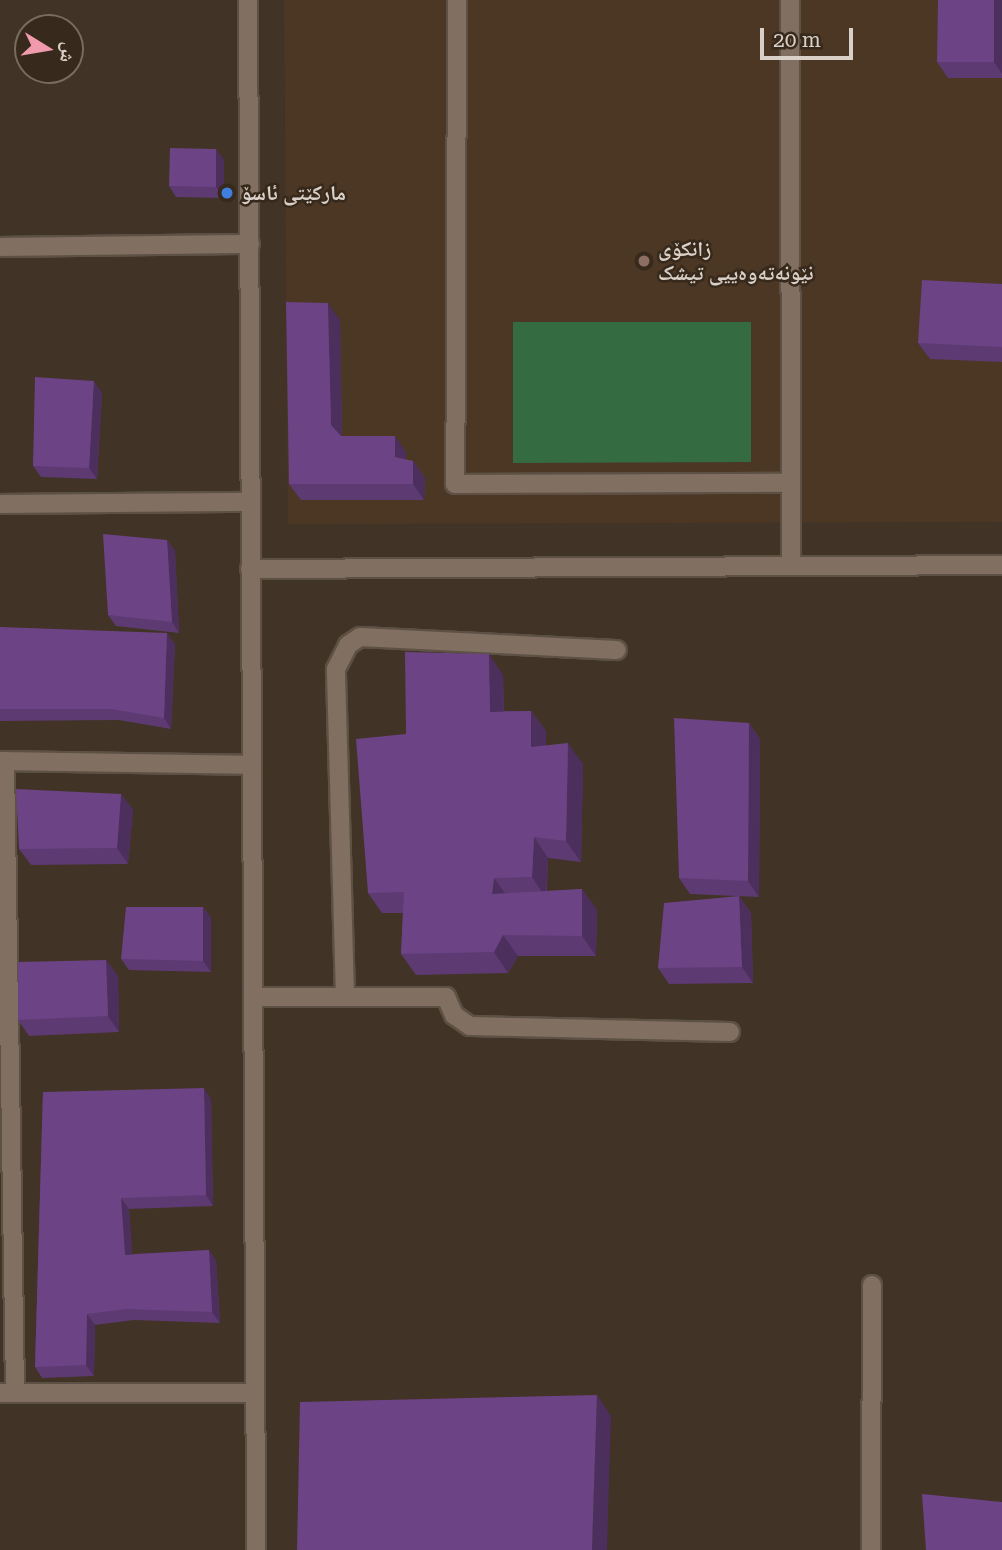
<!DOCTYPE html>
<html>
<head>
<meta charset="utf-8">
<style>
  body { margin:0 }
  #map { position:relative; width:1002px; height:1550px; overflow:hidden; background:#413325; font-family:"Roboto Serif","Noto Naskh Arabic",serif }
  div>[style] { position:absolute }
  .built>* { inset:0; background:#4b3724 }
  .green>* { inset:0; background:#356b41 }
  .roads { filter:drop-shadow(2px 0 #5d5145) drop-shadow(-2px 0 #5d5145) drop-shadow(0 2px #5d5145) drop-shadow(0 -2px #5d5145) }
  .minor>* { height:18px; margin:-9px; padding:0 9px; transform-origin:9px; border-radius:9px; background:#817061 }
  .wall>* { inset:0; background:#5d3a72 }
  .shaded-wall>* { inset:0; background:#4c2f5d }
  .building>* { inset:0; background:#6c4385 }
  .dots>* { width:19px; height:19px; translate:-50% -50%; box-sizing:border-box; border:4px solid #37291b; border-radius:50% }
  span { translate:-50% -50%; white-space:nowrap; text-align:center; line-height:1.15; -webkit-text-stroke:5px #37291b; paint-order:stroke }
  .poi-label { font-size:21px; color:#d9d0c8; font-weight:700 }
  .left { translate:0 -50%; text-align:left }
  .north { position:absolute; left:14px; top:14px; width:70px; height:70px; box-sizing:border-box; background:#37291b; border:2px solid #786c60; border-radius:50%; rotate:101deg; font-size:19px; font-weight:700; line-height:28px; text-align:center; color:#d9d0c8 }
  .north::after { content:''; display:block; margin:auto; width:24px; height:32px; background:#f29aad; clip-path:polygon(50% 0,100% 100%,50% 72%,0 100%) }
  .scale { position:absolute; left:760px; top:28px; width:93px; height:32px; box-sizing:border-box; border:4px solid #d9d0c8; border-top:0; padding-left:9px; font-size:21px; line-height:24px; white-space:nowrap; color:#d9d0c8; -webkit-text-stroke:5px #37291b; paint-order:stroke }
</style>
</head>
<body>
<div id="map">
  <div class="built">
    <i style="clip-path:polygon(284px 0,1002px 0,1002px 522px,288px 524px)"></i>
  </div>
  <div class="green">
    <i style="clip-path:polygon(513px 322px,751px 322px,751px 462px,513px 463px)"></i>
  </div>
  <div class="roads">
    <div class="minor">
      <i style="left:248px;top:0;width:1550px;rotate:89.7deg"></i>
      <i style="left:457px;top:0;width:484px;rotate:90.2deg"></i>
      <i style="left:455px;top:484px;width:335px;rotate:-0.2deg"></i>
      <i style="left:790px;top:0;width:565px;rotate:89.9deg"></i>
      <i style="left:0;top:247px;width:250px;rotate:-0.7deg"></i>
      <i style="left:0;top:504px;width:249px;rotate:-0.5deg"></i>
      <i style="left:250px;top:569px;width:752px;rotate:-0.3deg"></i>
      <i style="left:0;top:761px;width:252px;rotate:0.9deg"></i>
      <i style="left:5px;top:761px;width:632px;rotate:89.09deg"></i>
      <i style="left:345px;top:996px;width:327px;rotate:-91.6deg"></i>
      <i style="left:336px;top:669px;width:27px;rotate:-63deg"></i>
      <i style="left:348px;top:645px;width:14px;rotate:-34deg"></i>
      <i style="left:360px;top:637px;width:257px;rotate:2.9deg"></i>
      <i style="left:255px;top:997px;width:191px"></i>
      <i style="left:446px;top:997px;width:20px;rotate:66deg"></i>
      <i style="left:454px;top:1015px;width:19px;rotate:35deg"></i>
      <i style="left:470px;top:1026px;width:260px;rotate:1.3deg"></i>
      <i style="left:0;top:1393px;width:254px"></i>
      <i style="left:871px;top:1550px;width:265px;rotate:-89.8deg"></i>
    </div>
  </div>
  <div class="wall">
    <i style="clip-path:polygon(1002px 0,1002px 78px,948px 78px,937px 62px)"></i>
    <i style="clip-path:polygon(224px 160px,224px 198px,176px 197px,169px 186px)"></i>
    <i style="clip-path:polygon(1002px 284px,1002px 362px,930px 359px,918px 343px)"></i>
    <i style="clip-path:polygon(340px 320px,342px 436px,406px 452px,406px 460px,413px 461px,425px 478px,424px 500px,301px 500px,289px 484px)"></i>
    <i style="clip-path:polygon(102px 393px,97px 479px,41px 477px,33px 466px)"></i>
    <i style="clip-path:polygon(167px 540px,175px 551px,179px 633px,116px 626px,108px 615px)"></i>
    <i style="clip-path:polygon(0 627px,175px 644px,171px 729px,119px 720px,0 721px)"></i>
    <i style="clip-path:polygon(503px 675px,504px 711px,531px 711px,546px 731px,546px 746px,583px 764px,581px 862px,548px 858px,547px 891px,582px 889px,597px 910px,596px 956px,518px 956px,508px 973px,416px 975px,401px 954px,403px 913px,382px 913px,368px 893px,406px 734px)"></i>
    <i style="clip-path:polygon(749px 723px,760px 739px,759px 897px,690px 894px,679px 878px)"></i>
    <i style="clip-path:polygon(121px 794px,133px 810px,128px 864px,31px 865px,19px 849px)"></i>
    <i style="clip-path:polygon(739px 896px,751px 913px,753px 983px,669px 984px,658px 968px)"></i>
    <i style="clip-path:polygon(203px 907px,211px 918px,211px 972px,129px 970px,121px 959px)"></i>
    <i style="clip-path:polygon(106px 960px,118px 976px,119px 1032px,29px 1036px,18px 1020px)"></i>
    <i style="clip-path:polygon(43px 1092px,211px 1099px,213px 1206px,129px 1209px,132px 1254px,209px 1250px,216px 1261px,220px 1323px,134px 1320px,95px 1325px,94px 1376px,42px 1378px,35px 1367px)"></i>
  </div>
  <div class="shaded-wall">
    <i style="clip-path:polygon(994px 0,1002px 0,1002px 74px,994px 62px)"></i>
    <i style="clip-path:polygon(216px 149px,224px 160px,224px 198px,216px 187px)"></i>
    <i style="clip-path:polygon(328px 303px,340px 320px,342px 441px,331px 425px)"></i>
    <i style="clip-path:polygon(94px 381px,102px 393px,97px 479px,89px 468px)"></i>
    <i style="clip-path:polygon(395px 436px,406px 452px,406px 474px,395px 457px)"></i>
    <i style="clip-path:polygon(413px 461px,425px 478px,424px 500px,413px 484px)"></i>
    <i style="clip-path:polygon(167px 540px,175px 551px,179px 633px,172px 622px)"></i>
    <i style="clip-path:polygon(167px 633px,175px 644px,171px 729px,164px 718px)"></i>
    <i style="clip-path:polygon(489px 654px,503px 675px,504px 733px,490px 712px)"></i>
    <i style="clip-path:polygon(531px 711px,546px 731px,546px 768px,531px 747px)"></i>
    <i style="clip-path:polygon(749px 723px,760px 739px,759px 897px,748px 881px)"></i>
    <i style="clip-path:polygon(568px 743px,583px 764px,581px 862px,566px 841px)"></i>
    <i style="clip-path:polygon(121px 794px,133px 810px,128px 864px,117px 848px)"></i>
    <i style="clip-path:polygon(534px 837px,548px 858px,546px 898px,532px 877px)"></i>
    <i style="clip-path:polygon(494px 878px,509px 899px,492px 894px)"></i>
    <i style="clip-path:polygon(582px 889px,597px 910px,596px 956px,582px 936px)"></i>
    <i style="clip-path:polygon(739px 896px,751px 913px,753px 983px,742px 967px)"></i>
    <i style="clip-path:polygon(203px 907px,211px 918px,211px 972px,203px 961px)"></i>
    <i style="clip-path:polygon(503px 935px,518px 956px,508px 973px,494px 952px)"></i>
    <i style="clip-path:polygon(106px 960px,118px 976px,119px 1032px,108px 1016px)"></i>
    <i style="clip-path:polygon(204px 1088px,211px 1099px,213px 1206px,206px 1195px)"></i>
    <i style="clip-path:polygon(121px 1198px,129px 1209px,133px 1266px,125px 1255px)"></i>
    <i style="clip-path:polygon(209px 1250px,216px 1261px,220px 1323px,212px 1312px)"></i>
    <i style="clip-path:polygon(87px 1314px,95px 1325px,94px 1376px,86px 1365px)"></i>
    <i style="clip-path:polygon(597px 1395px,611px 1416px,607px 1550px,592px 1550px)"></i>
  </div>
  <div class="building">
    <i style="clip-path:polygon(938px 0,994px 0,994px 62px,937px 62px)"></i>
    <i style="clip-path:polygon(170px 148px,216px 149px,216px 187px,169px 186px)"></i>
    <i style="clip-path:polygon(922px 280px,1002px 284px,1002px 347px,918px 343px)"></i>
    <i style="clip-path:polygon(286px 302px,328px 303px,331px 425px,341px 436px,395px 436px,395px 457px,413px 461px,413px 484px,289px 484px)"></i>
    <i style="clip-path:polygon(35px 377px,94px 381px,89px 468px,33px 466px)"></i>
    <i style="clip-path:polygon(103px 534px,167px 540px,172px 622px,108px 615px)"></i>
    <i style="clip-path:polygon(0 627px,167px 633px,164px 718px,111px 709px,0 709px)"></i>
    <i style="clip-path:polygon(405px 652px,489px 654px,490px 712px,531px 711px,531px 747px,568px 743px,566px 841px,534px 837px,532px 877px,494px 878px,492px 894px,582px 889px,582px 936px,503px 935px,494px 952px,401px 954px,404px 892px,368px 893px,356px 739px,406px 734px)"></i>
    <i style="clip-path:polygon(674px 718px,749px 723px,748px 881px,679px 878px)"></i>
    <i style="clip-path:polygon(16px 789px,121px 794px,117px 848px,19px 849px)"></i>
    <i style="clip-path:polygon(739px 896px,742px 967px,658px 968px,664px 903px)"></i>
    <i style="clip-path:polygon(126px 907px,203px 907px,203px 961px,121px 959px)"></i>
    <i style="clip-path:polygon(106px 960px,108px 1016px,18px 1020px,18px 962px)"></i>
    <i style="clip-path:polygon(204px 1088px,206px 1195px,121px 1198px,125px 1255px,209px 1250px,212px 1312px,126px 1309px,87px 1314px,86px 1365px,35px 1367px,43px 1092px)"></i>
    <i style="clip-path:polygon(597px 1395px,592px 1550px,297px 1550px,300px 1402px)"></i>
    <i style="clip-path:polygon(922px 1494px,1002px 1502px,1002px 1550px,926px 1550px)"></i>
  </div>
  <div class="dots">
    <i style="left:227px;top:193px;background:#3f7fe0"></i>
    <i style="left:644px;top:261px;background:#8d6e63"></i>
  </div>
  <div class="poi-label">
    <span class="left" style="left:241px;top:193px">مارکێتی ئاسۆ</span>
    <span class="left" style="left:658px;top:261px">زانکۆی<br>نێونەتەوەییی تیشک</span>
  </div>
  <div class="north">ش</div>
  <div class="scale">20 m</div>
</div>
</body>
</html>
